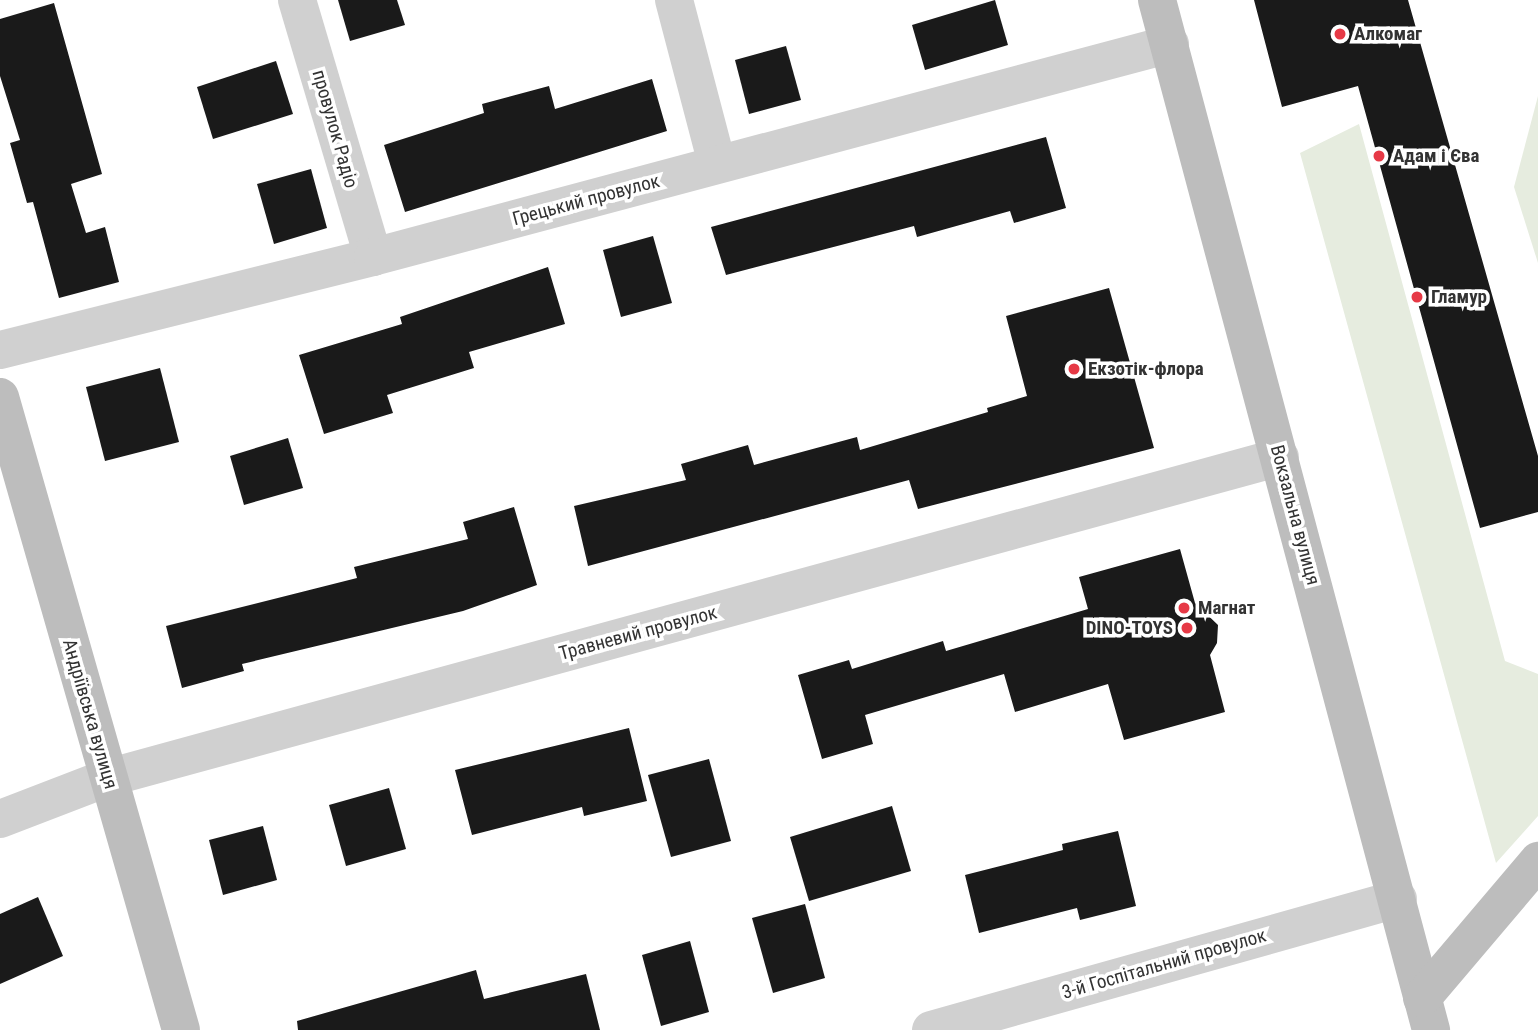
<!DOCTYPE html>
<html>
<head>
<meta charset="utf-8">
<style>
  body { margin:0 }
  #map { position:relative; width:1538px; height:1030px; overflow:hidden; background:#fff; font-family:"Roboto Condensed",sans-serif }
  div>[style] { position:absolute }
  .green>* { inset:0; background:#e6ecdf }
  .building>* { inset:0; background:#1a1a1a }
  .street>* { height:38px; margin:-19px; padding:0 19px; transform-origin:19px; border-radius:19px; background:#d0d0d0 }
  .secondary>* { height:38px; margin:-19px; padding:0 19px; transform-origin:19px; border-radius:19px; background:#bdbdbd }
  .dots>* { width:19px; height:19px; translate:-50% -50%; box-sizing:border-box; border:4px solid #fff; border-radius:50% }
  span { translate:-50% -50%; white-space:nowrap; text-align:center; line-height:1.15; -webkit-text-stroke:7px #fff; paint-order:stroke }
  .poi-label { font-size:19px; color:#333; font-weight:700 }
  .left { translate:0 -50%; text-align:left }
  .right { translate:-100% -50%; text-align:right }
  .street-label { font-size:19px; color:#333 }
</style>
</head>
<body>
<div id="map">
  <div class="green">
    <i style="clip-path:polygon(1538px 96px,1538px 263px,1514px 187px)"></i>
    <i style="clip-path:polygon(1359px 124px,1505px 661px,1538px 674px,1538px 816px,1496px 863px,1300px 153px)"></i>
  </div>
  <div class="building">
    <i style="clip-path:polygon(338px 0,397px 0,405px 25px,350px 41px)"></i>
    <i style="clip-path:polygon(995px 0,1008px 45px,925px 70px,912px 25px)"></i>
    <i style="clip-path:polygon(1254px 0,1408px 0,1538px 456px,1538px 512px,1480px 528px,1358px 86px,1282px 107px)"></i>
    <i style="clip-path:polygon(54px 3px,102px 174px,71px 184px,86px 233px,105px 227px,119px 282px,59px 298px,33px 202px,27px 203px,10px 143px,20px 140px,0 76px,0 19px)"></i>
    <i style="clip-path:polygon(786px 46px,801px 100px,749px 114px,735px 60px)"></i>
    <i style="clip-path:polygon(276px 61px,293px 114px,213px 139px,197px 87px)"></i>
    <i style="clip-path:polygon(652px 79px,667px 131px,405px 212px,384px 145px,484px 113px,482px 104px,549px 86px,555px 109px)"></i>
    <i style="clip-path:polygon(1046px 137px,1066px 208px,1014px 223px,1010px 211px,917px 237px,914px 226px,726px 275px,711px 227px)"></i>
    <i style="clip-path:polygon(311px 169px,327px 228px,274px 244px,257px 184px)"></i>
    <i style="clip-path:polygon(653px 236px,672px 303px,621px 317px,603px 250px)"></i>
    <i style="clip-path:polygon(548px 267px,565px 324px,469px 352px,474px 368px,387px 395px,393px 413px,324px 434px,299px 355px,402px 324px,400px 317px)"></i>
    <i style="clip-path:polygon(1109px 288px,1154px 448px,918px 509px,909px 480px,588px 566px,574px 506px,686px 480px,681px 464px,748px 445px,754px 465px,857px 437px,860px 450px,988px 412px,987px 408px,1027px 396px,1006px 316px)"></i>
    <i style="clip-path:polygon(160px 368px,179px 442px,105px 461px,86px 387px)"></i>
    <i style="clip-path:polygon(288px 438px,303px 488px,244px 505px,230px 456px)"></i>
    <i style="clip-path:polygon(514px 507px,537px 585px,463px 611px,242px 664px,244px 671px,182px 688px,166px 626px,357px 578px,354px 567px,468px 539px,463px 522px)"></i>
    <i style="clip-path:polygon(1180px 549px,1195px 603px,1218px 625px,1217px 643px,1210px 655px,1225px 712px,1124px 740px,1108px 684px,1015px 712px,1004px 674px,865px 715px,873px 744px,822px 759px,798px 675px,849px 660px,852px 669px,943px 641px,946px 651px,1088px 609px,1079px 577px)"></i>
    <i style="clip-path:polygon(629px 728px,647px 801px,584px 816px,582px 807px,472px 835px,455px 770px)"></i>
    <i style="clip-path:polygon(709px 759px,731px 841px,671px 857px,648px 775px)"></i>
    <i style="clip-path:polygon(389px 788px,406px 849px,346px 866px,329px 805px)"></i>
    <i style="clip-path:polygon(892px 806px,911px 871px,809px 901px,790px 837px)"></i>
    <i style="clip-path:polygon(263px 826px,277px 880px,223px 895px,209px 840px)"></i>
    <i style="clip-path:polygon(1118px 831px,1136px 906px,1080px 920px,1077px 908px,979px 933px,965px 875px,1063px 850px,1062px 844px)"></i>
    <i style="clip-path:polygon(38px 897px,63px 956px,0 984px,0 914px)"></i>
    <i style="clip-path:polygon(805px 904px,825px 978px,773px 993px,752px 918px)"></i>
    <i style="clip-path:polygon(690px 941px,709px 1012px,661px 1026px,642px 955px)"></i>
    <i style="clip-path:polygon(476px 970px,484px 999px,586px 974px,600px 1030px,298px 1030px,297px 1021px)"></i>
  </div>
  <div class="street">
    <i style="left:297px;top:0;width:268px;rotate:73.5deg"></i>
    <i style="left:674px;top:0;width:170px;rotate:75.3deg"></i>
    <i style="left:0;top:350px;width:384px;rotate:-14deg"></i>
    <i style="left:373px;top:257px;width:825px;rotate:-14.96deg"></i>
    <i style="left:0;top:819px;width:115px;rotate:-21deg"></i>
    <i style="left:107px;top:778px;width:1216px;rotate:-15.3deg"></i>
    <i style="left:931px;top:1030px;width:485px;rotate:-15.7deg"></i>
  </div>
  <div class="secondary">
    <i style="left:1157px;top:0;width:1066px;rotate:75.1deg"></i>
    <i style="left:0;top:397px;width:658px;rotate:74.04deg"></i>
    <i style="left:1422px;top:998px;width:180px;rotate:-49.7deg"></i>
  </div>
  <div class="dots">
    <i style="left:1340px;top:34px;background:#e63946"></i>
    <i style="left:1379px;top:156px;background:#e63946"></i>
    <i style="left:1417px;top:297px;background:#e63946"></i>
    <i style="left:1074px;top:369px;background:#e63946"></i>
    <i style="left:1184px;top:608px;background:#e63946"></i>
    <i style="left:1187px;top:628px;background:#e63946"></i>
  </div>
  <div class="poi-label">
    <span class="left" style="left:1354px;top:34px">Алкомаг</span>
    <span class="left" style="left:1393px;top:156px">Адам і Єва</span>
    <span class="left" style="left:1431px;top:297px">Гламур</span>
    <span class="left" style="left:1088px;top:369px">Екзотік-флора</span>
    <span class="left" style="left:1198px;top:608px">Магнат</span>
    <span class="right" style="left:1173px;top:628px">DINO-TOYS</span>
  </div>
  <div class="street-label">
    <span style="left:335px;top:129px;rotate:74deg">провулок Радіо</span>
    <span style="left:586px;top:200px;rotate:-15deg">Грецький провулок</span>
    <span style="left:1295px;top:515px;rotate:75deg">Вокзальна вулиця</span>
    <span style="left:638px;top:633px;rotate:-15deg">Травневий провулок</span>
    <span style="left:90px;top:714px;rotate:74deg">Андріївська вулиця</span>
    <span style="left:1164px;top:964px;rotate:-16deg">3-й Госпітальний провулок</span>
  </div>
</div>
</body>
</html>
